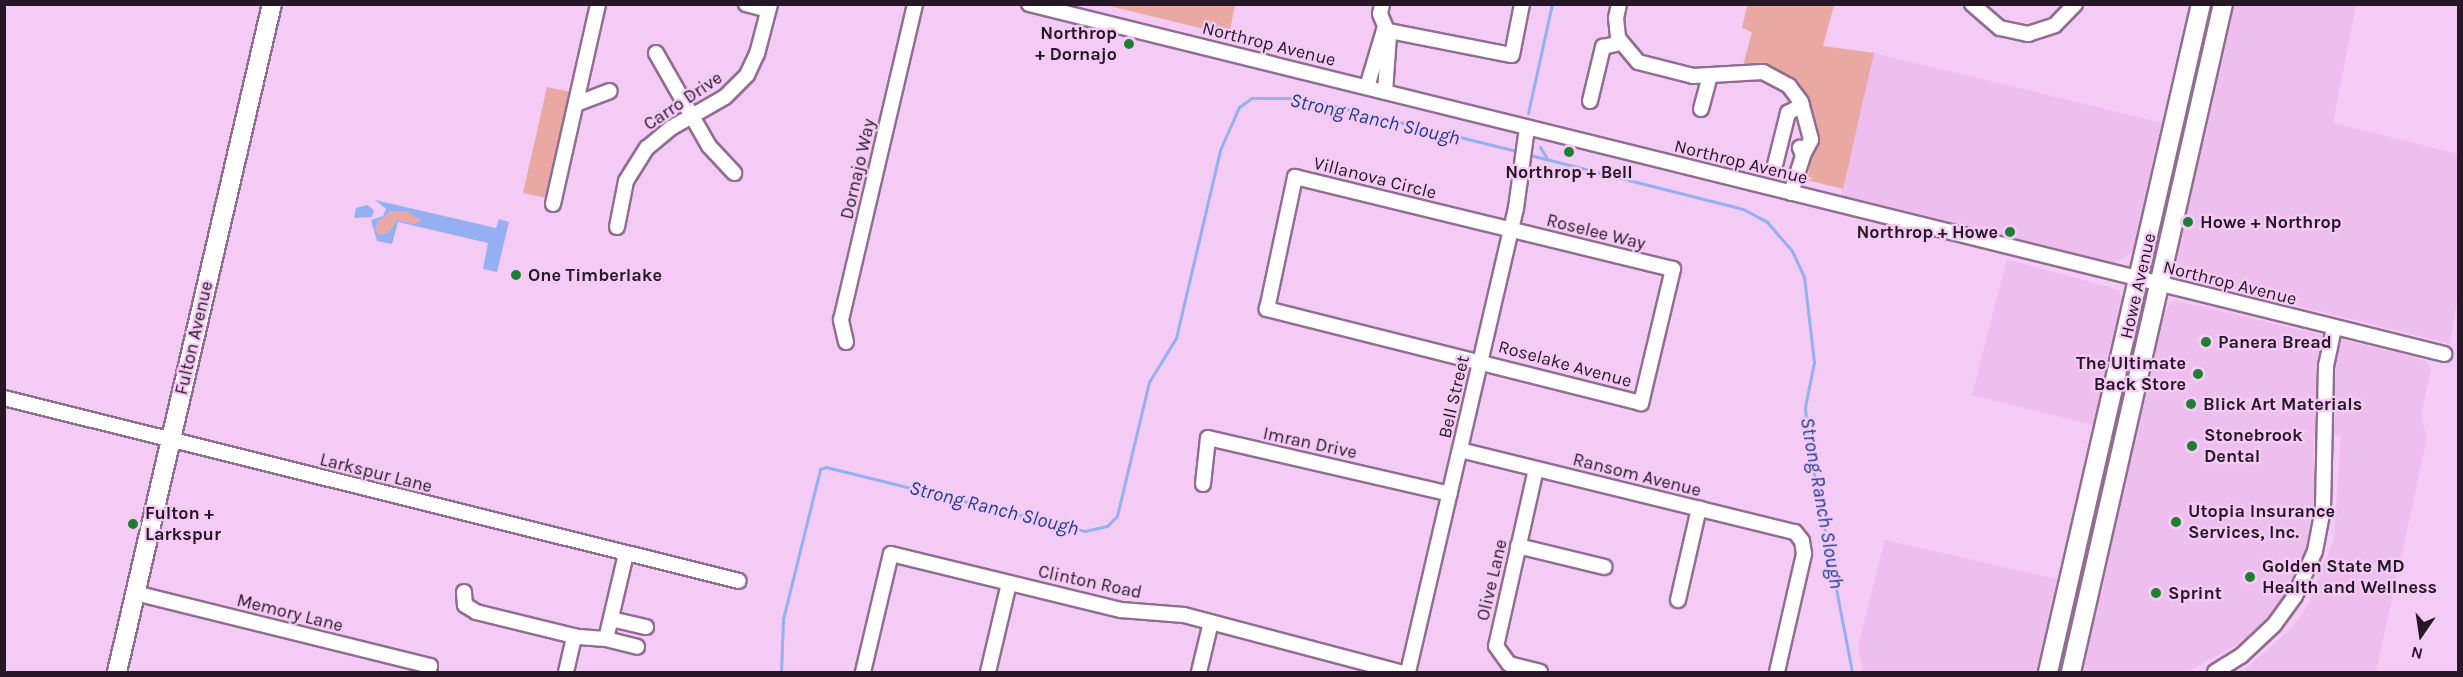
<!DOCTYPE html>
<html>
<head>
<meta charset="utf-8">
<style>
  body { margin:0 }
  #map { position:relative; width:2463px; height:677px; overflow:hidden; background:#f4cbf4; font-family:Karla,sans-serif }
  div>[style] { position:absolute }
  .built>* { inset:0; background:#eebfee }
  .green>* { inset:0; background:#e9a8a1 }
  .water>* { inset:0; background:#94b0f2 }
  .stream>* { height:3px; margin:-1.5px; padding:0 1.5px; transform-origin:1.5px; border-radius:1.5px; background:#94b0f2 }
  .roads { filter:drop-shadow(2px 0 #926d92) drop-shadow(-2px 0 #926d92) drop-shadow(0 2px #926d92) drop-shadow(0 -2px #926d92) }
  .minor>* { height:14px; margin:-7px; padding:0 7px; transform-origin:7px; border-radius:7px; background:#fff }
  .major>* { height:18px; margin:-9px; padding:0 9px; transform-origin:9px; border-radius:9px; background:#fff }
  .dots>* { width:16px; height:16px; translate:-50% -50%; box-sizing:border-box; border:3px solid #f4cbf4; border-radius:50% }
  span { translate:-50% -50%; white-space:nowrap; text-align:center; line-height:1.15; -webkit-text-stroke:4.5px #f4cbf4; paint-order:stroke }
  .poi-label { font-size:18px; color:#261726; font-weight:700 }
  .right { translate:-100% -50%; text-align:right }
  .left { translate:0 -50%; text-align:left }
  .street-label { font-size:18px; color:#261726 }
  .water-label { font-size:20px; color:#1f3b97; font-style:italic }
  .frame { position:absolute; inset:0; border:6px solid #261726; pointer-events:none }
  .north { position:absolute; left:2391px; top:605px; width:60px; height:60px; -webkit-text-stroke:4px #f4cbf4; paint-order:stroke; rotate:193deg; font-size:16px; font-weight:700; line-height:24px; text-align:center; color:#261726 }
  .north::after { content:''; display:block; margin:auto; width:21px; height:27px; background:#261726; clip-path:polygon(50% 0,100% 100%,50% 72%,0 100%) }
</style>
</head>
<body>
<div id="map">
  <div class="built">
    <i style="clip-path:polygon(2235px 5px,2356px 5px,2333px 123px,2458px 154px,2458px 294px,2450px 344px,2194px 280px,2176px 269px,2175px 261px)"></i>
    <i style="clip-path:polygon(1874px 53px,2167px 124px,2146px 191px,2134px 251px,2115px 263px,1840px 198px)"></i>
    <i style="clip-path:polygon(2007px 259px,2119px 290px,2123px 305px,2097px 426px,1972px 395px)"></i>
    <i style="clip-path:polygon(2173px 300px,2415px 357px,2427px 362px,2431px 369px,2421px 415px,2427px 438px,2376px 672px,2243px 672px,2294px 625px,2309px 604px,2334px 538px,2341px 435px,2313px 434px,2315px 503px,2306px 553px,2287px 597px,2251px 637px,2187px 672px,2083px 672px,2136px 418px,2163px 314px)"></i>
    <i style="clip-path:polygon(1885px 540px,2060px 580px,2038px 672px,1863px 672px,1858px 646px)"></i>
  </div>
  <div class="green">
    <i style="clip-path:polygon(1105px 5px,1235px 5px,1229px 35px)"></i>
    <i style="clip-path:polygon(1742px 5px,1834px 5px,1823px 46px,1874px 53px,1843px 189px,1807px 180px,1818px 128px,1800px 86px,1768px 68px,1743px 66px,1752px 32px,1742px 28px,1747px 6px)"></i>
    <i style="clip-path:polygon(547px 87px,571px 92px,547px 198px,523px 193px)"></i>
    <i style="clip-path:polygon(392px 211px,405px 211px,421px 220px,416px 224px,397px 220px,389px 232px,379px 235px,375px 230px,379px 221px)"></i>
  </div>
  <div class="water">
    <i style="clip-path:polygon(evenodd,375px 200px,496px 228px,499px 219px,509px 222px,497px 272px,483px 269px,488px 243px,398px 222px,392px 244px,377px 241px,371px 220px,383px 216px,386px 209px,375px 200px,391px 211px,405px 211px,421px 220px,415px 224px,397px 220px,389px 232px,379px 235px,375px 230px,378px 222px,391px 211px)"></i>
    <i style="clip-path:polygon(367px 205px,374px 210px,372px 217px,354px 218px,356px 208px)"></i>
  </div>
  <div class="stream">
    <i style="left:1528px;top:113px;width:112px;rotate:-77.6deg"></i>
    <i style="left:1540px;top:147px;width:13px;rotate:58deg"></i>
    <i style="left:1526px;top:154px;width:224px;rotate:14.2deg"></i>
    <i style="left:1743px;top:209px;width:27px;rotate:28deg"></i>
    <i style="left:1767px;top:222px;width:38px;rotate:49deg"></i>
    <i style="left:1792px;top:251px;width:29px;rotate:65deg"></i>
    <i style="left:1804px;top:277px;width:86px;rotate:83.3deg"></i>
    <i style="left:1814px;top:362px;width:46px;rotate:101.3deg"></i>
    <i style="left:1805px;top:407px;width:31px;rotate:86deg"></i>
    <i style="left:1807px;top:438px;width:238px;rotate:79.1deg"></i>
    <i style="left:781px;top:672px;width:53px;rotate:-87.8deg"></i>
    <i style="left:783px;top:619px;width:154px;rotate:-76.1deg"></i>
    <i style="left:820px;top:469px;width:6px;rotate:-18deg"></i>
    <i style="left:826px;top:467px;width:267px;rotate:13.9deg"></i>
    <i style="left:1085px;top:531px;width:23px;rotate:-13deg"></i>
    <i style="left:1107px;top:526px;width:14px;rotate:-45deg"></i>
    <i style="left:1117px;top:516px;width:138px;rotate:-76.6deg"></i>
    <i style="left:1149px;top:382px;width:52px;rotate:-58.5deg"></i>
    <i style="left:1176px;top:338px;width:193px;rotate:-76.8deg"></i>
    <i style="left:1220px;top:150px;width:47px;rotate:-66.2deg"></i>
    <i style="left:1239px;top:107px;width:16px;rotate:-35deg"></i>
    <i style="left:1252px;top:98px;width:50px"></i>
    <i style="left:1302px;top:98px;width:225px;rotate:13.9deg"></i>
  </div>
  <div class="roads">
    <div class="minor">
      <i style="left:746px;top:4px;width:23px;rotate:15deg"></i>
      <i style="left:1029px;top:4px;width:1458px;rotate:13.89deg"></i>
      <i style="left:1382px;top:4px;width:10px;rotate:101deg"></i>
      <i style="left:1380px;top:14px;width:23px;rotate:67deg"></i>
      <i style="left:1389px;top:35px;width:57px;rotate:94deg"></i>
      <i style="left:1619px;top:4px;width:14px;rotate:102deg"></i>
      <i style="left:1616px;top:18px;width:20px;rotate:84deg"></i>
      <i style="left:1618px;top:38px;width:31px;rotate:50deg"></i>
      <i style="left:1638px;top:62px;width:57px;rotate:14.3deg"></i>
      <i style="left:1693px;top:76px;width:70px;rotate:-3.3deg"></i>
      <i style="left:1763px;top:72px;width:30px;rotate:28deg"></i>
      <i style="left:1789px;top:86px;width:20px;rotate:53deg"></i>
      <i style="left:1801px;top:102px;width:39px;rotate:75deg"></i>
      <i style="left:1811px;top:140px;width:17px;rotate:118deg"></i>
      <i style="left:1972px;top:4px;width:37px;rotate:41deg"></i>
      <i style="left:2000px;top:28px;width:29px;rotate:12deg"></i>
      <i style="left:2028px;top:34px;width:28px;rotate:-18deg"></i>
      <i style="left:2055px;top:25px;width:29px;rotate:-46deg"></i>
      <i style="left:1384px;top:30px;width:130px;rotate:11.1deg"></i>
      <i style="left:1512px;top:55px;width:52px;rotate:-78.9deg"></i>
      <i style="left:656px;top:53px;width:107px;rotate:60.3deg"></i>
      <i style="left:709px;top:146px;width:37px;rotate:47deg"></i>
      <i style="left:1367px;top:87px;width:59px;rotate:-73.4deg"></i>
      <i style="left:1590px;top:101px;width:56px;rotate:-76.5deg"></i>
      <i style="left:1603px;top:47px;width:18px;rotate:-13deg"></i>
      <i style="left:576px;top:104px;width:36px;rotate:-21deg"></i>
      <i style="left:1701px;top:109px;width:35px;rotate:-75deg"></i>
      <i style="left:1775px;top:165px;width:54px;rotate:-76deg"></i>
      <i style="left:1788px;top:113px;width:16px;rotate:-30deg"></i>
      <i style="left:1295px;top:177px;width:389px;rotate:13.7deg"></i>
      <i style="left:1673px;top:269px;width:138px;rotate:103.4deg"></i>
      <i style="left:1641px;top:403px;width:386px;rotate:-165.9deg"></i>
      <i style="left:1267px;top:309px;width:135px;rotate:-78deg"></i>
      <i style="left:1791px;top:193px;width:40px;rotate:-72deg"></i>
      <i style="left:1803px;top:155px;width:8px;rotate:-113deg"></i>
      <i style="left:553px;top:204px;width:205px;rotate:-77.3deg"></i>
      <i style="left:617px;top:227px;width:47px;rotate:-78.9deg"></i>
      <i style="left:626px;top:181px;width:39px;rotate:-58deg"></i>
      <i style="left:647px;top:148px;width:31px;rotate:-40deg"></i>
      <i style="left:671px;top:128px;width:62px;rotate:-29.9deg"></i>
      <i style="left:725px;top:97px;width:31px;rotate:-45deg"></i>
      <i style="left:747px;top:75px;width:23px;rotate:-65deg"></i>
      <i style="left:757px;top:54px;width:52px;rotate:-75.4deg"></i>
      <i style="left:846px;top:342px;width:23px;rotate:-103deg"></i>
      <i style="left:841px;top:320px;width:325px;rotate:-76.8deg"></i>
      <i style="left:4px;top:398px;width:757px;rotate:13.98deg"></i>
      <i style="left:1460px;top:450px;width:345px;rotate:13.8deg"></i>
      <i style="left:1795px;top:532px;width:11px;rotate:52deg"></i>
      <i style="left:1802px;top:541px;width:13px;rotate:81deg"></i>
      <i style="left:1804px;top:554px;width:121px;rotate:102.9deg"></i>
      <i style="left:1536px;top:469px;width:181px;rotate:102.7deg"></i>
      <i style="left:1496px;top:646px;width:22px;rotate:54deg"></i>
      <i style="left:1509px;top:664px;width:32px;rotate:14deg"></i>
      <i style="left:1203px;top:484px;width:46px;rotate:-83.8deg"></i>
      <i style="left:1208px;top:438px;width:248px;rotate:13deg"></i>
      <i style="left:1518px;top:546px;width:89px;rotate:13.6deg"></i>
      <i style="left:464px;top:592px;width:13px;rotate:86deg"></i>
      <i style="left:465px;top:605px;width:13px;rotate:32deg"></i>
      <i style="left:476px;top:612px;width:105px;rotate:13.8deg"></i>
      <i style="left:578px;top:637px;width:28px;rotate:4deg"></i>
      <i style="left:606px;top:639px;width:87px;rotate:-76.8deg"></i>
      <i style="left:135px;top:593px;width:304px;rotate:13.9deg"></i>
      <i style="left:430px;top:666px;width:6px;rotate:108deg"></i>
      <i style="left:1678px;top:600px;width:94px;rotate:-77.1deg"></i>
      <i style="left:611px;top:619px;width:36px;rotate:13deg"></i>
      <i style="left:606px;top:639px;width:32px;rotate:14deg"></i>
      <i style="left:566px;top:672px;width:37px;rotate:-77deg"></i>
      <i style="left:863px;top:672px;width:121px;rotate:-76.7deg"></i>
      <i style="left:891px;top:554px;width:237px;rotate:13.7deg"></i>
      <i style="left:1121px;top:610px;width:63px;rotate:4.5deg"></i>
      <i style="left:1184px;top:615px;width:223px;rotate:14.8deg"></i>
      <i style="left:988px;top:672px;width:91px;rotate:-76.7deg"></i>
      <i style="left:1199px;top:672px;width:51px;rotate:-76.5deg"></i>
      <i style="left:1408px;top:672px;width:476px;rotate:-76.9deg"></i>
      <i style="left:1516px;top:208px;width:81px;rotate:-82.2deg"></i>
      <i style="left:2215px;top:672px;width:31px;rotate:-32deg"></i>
      <i style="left:2241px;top:656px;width:45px;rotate:-43.2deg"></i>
      <i style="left:2274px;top:625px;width:36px;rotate:-54deg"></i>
      <i style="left:2295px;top:596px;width:49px;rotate:-66deg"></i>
      <i style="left:2315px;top:551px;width:43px;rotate:-79.2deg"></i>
      <i style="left:2323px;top:509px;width:143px;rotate:-88.8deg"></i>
      <i style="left:2326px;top:366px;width:39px;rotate:-78deg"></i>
    </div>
    <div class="major">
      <i style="left:117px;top:672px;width:686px;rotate:-76.94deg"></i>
      <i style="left:2048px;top:672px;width:685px;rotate:-77.1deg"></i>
      <i style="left:2071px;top:672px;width:685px;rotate:-77.18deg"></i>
    </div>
  </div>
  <div class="dots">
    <i style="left:1129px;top:44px;background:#1e7f32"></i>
    <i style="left:1569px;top:152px;background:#1e7f32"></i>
    <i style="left:2188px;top:222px;background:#1e7f32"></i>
    <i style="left:2010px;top:232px;background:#1e7f32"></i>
    <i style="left:516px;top:275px;background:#1e7f32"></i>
    <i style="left:2206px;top:342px;background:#1e7f32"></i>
    <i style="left:2198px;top:374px;background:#1e7f32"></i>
    <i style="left:2191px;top:404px;background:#1e7f32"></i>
    <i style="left:2192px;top:446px;background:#1e7f32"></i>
    <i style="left:2176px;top:522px;background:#1e7f32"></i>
    <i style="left:133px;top:524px;background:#1e7f32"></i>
    <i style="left:2250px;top:577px;background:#1e7f32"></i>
    <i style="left:2156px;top:593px;background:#1e7f32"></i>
  </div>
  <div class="poi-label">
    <span class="right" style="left:1117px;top:44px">Northrop<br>+ Dornajo</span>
    <span style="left:1569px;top:172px">Northrop + Bell</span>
    <span class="left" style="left:2200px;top:222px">Howe + Northrop</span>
    <span class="right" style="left:1998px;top:232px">Northrop + Howe</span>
    <span class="left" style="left:528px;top:275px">One Timberlake</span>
    <span class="left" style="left:2218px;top:342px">Panera Bread</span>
    <span class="right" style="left:2186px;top:374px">The Ultimate<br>Back Store</span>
    <span class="left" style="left:2203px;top:404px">Blick Art Materials</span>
    <span class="left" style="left:2204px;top:446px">Stonebrook<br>Dental</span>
    <span class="left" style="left:2188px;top:522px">Utopia Insurance<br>Services, Inc.</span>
    <span class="left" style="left:145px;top:524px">Fulton +<br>Larkspur</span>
    <span class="left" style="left:2262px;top:577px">Golden State MD<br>Health and Wellness</span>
    <span class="left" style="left:2168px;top:593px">Sprint</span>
  </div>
  <div class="street-label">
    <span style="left:1269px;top:44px;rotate:14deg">Northrop Avenue</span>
    <span style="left:683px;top:101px;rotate:-34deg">Carro Drive</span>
    <span style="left:1741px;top:162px;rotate:14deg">Northrop Avenue</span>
    <span style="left:858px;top:169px;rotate:-77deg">Dornajo Way</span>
    <span style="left:1375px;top:178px;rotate:14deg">Villanova Circle</span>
    <span style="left:1596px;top:232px;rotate:14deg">Roselee Way</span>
    <span style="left:2230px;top:283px;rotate:14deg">Northrop Avenue</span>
    <span style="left:2138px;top:286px;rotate:-77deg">Howe Avenue</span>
    <span style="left:194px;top:338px;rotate:-77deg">Fulton Avenue</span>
    <span style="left:1565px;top:364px;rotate:15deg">Roselake Avenue</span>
    <span style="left:1454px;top:397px;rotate:-77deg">Bell Street</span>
    <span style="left:1310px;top:443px;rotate:12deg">Imran Drive</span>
    <span style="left:376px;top:473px;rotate:14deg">Larkspur Lane</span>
    <span style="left:1637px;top:475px;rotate:14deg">Ransom Avenue</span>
    <span style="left:1492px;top:580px;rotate:-77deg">Olive Lane</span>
    <span style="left:1090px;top:582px;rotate:12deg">Clinton Road</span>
    <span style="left:290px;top:613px;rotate:14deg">Memory Lane</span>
  </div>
  <div class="water-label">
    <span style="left:1375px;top:119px;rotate:13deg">Strong Ranch Slough</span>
    <span style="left:1822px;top:503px;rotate:80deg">Strong Ranch Slough</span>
    <span style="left:994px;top:508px;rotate:14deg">Strong Ranch Slough</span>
  </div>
  <div class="frame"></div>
  <div class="north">N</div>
</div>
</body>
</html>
